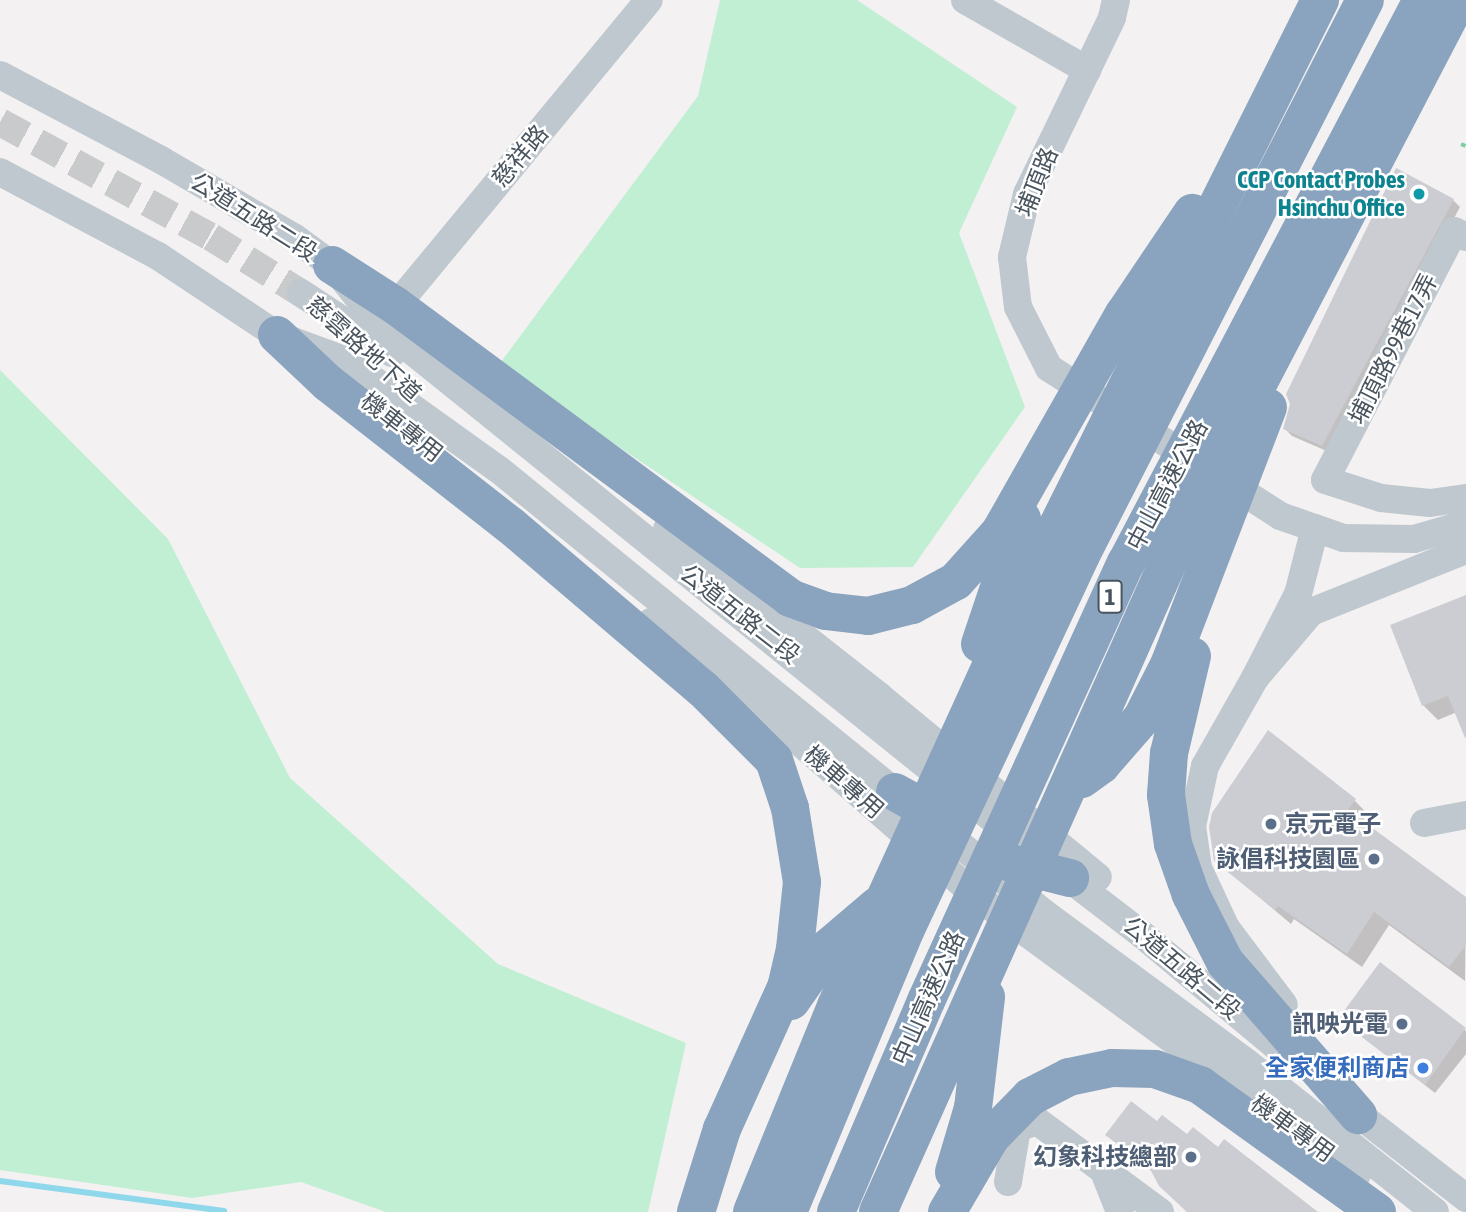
<!DOCTYPE html>
<html>
<head>
<meta charset="utf-8">
<style>
  body { margin:0 }
  #map { position:relative; width:1466px; height:1212px; overflow:hidden; background:#f3f1f1; font-family:"Asap Condensed","Noto Sans TC",sans-serif }
  div>[style] { position:absolute }
  .green>* { inset:0; background:#c1efd3 }
  .shadow>* { inset:0; background:#0003 }
  .stream>* { height:6px; margin:-3px; padding:0 3px; transform-origin:3px; border-radius:3px; background:#8fd8eb }
  .building>* { inset:0; background:#cbcdd3 }
  .minor-tunnel>* { height:28px; margin-top:-14px; transform-origin:0; background:repeating-linear-gradient(90deg,#c8cacc 0 28px,transparent 0 42px) }
  .path>* { height:3.5px; margin-top:-1.75px; transform-origin:0; background:repeating-linear-gradient(90deg,#79cda4 0 5px,transparent 0 8.5px) }
  .minor>* { height:28px; margin:-14px; padding:0 14px; transform-origin:14px; border-radius:14px; background:#bfc8cf }
  .highway>* { height:38px; margin:-19px; padding:0 19px; transform-origin:19px; border-radius:19px; background:#8aa3be }
  .dots>* { width:19px; height:19px; translate:-50% -50%; box-sizing:border-box; border:4px solid #fff; border-radius:50% }
  span { translate:-50% -50%; white-space:nowrap; text-align:center; line-height:1.15; -webkit-text-stroke:5px #fff; paint-order:stroke }
  .shield-label span { padding:2px 5px; background:#fff; border:2px solid; border-radius:5px; -webkit-text-stroke-width:0 }
  .shield-label { font-size:23px; color:#49545e; font-weight:700 }
  .street-label { font-size:24px; color:#49545e }
  .culture-label { font-size:24px; color:#0d838f; font-weight:700 }
  .right { translate:-100% -50%; text-align:right }
  .service-label { font-size:24px; color:#4e5e75; font-weight:700 }
  .left { translate:0 -50%; text-align:left }
  .shop-label { font-size:24px; color:#366cbe; font-weight:700 }
</style>
</head>
<body>
<div id="map">
  <div class="green">
    <i style="clip-path:polygon(720px 0,857px 0,1017px 107px,959px 233px,1025px 407px,913px 567px,800px 568px,498px 366px,698px 96px)"></i>
    <i style="clip-path:polygon(0 370px,168px 539px,290px 778px,498px 964px,686px 1043px,648px 1212px,386px 1212px,301px 1182px,192px 1198px,0 1170px)"></i>
  </div>
  <div class="shadow">
    <i style="clip-path:polygon(1453px 200px,1460px 207px,1329px 452px,1292px 436px,1285px 429px)"></i>
    <i style="clip-path:polygon(1466px 597px,1466px 727px,1457px 712px,1438px 720px,1423px 705px)"></i>
    <i style="clip-path:polygon(1354px 800px,1369px 815px,1363px 824px,1466px 899px,1465px 981px,1389px 925px,1362px 967px,1294px 919px,1291px 924px,1215px 860px)"></i>
    <i style="clip-path:polygon(1380px 965px,1466px 1031px,1466px 1054px,1435px 1093px,1340px 1019px)"></i>
    <i style="clip-path:polygon(1157px 1124px,1218px 1149px,1316px 1212px,1187px 1212px,1154px 1173px,1107px 1135px)"></i>
  </div>
  <div class="stream">
    <i style="left:0;top:1181px;width:226px;rotate:7.6deg"></i>
  </div>
  <div class="building">
    <i style="clip-path:polygon(1396px 168px,1454px 199px,1322px 446px,1283px 429px,1290px 404px,1286px 394px)"></i>
    <i style="clip-path:polygon(1466px 595px,1466px 737px,1465px 738px,1448px 696px,1422px 706px,1390px 625px)"></i>
    <i style="clip-path:polygon(1268px 730px,1356px 799px,1348px 810px,1466px 897px,1466px 945px,1449px 967px,1374px 912px,1347px 954px,1278px 906px,1275px 910px,1214px 861px,1209px 827px,1212px 813px)"></i>
    <i style="clip-path:polygon(1380px 962px,1466px 1028px,1425px 1085px,1338px 1019px)"></i>
    <i style="clip-path:polygon(1131px 1101px,1157px 1121px,1162px 1115px,1187px 1134px,1193px 1127px,1218px 1147px,1224px 1139px,1318px 1212px,1187px 1212px,1159px 1186px,1149px 1167px,1105px 1135px)"></i>
  </div>
  <div class="minor-tunnel">
    <i style="left:0;top:122px;width:240px;rotate:28.6deg"></i>
    <i style="left:211px;top:237px;width:106px;rotate:31.9deg"></i>
  </div>
  <div class="path">
    <i style="left:1461px;top:144px;width:5px;rotate:22deg"></i>
  </div>
  <div class="minor">
    <i style="left:965px;top:0;width:141px;rotate:29.8deg"></i>
    <i style="left:1116px;top:0;width:18px;rotate:103deg"></i>
    <i style="left:1112px;top:18px;width:195px;rotate:115.8deg"></i>
    <i style="left:1027px;top:194px;width:65px;rotate:103.4deg"></i>
    <i style="left:1012px;top:257px;width:50px;rotate:83.2deg"></i>
    <i style="left:1018px;top:307px;width:68px;rotate:63.1deg"></i>
    <i style="left:1049px;top:368px;width:274px;rotate:32.6deg"></i>
    <i style="left:1280px;top:516px;width:68px;rotate:19deg"></i>
    <i style="left:1344px;top:538px;width:70px;rotate:0.8deg"></i>
    <i style="left:1414px;top:539px;width:54px;rotate:-16.1deg"></i>
    <i style="left:0;top:75px;width:182px;rotate:27.8deg"></i>
    <i style="left:161px;top:160px;width:155px;rotate:30.2deg"></i>
    <i style="left:295px;top:238px;width:46px;rotate:36.1deg"></i>
    <i style="left:332px;top:265px;width:77px;rotate:51.3deg"></i>
    <i style="left:380px;top:325px;width:816px;rotate:38.88deg"></i>
    <i style="left:1015px;top:837px;width:156px;rotate:37.5deg"></i>
    <i style="left:1139px;top:932px;width:202px;rotate:39.8deg"></i>
    <i style="left:0;top:172px;width:179px;rotate:28deg"></i>
    <i style="left:158px;top:256px;width:143px;rotate:33.6deg"></i>
    <i style="left:277px;top:335px;width:75px;rotate:20.4deg"></i>
    <i style="left:347px;top:361px;width:186px;rotate:35.6deg"></i>
    <i style="left:498px;top:469px;width:704px;rotate:39.12deg"></i>
    <i style="left:1044px;top:913px;width:251px;rotate:36.4deg"></i>
    <i style="left:1246px;top:1062px;width:241px;rotate:38.4deg"></i>
    <i style="left:1466px;top:237px;width:13px;rotate:-153deg"></i>
    <i style="left:1454px;top:231px;width:280px;rotate:117.4deg"></i>
    <i style="left:1325px;top:480px;width:59px;rotate:17.8deg"></i>
    <i style="left:1381px;top:498px;width:49px;rotate:5.8deg"></i>
    <i style="left:1430px;top:503px;width:36px;rotate:-8deg"></i>
    <i style="left:301px;top:293px;width:109px;rotate:33.4deg"></i>
    <i style="left:390px;top:313px;width:406px;rotate:-50.4deg"></i>
    <i style="left:1315px;top:528px;width:68px;rotate:104.4deg"></i>
    <i style="left:1298px;top:594px;width:94px;rotate:117.1deg"></i>
    <i style="left:1255px;top:678px;width:87px;rotate:-49.7deg"></i>
    <i style="left:1311px;top:612px;width:167px;rotate:-21.8deg"></i>
    <i style="left:667px;top:529px;width:270px;rotate:38.2deg"></i>
    <i style="left:879px;top:696px;width:284px;rotate:39.6deg"></i>
    <i style="left:651px;top:622px;width:133px;rotate:38deg"></i>
    <i style="left:756px;top:704px;width:292px;rotate:41.1deg"></i>
    <i style="left:976px;top:896px;width:472px;rotate:36.2deg"></i>
    <i style="left:1255px;top:678px;width:101px;rotate:119.6deg"></i>
    <i style="left:1205px;top:766px;width:61px;rotate:102.2deg"></i>
    <i style="left:1192px;top:826px;width:42px;rotate:81.9deg"></i>
    <i style="left:1198px;top:868px;width:66px;rotate:65deg"></i>
    <i style="left:1226px;top:928px;width:96px;rotate:53deg"></i>
    <i style="left:1424px;top:823px;width:43px;rotate:-10.8deg"></i>
    <i style="left:1344px;top:1103px;width:155px;rotate:37.9deg"></i>
    <i style="left:1103px;top:1169px;width:46px;rotate:68.4deg"></i>
    <i style="left:1008px;top:1182px;width:55px;rotate:-80.5deg"></i>
    <i style="left:1017px;top:1128px;width:21px;rotate:-19deg"></i>
    <i style="left:1037px;top:1121px;width:153px;rotate:36.5deg"></i>
  </div>
  <div class="highway">
    <i style="left:332px;top:265px;width:76px;rotate:32.6deg"></i>
    <i style="left:396px;top:306px;width:490px;rotate:36.5deg"></i>
    <i style="left:790px;top:598px;width:37px;rotate:20deg"></i>
    <i style="left:825px;top:611px;width:43px;rotate:6.6deg"></i>
    <i style="left:868px;top:616px;width:45px;rotate:-14deg"></i>
    <i style="left:912px;top:605px;width:50px;rotate:-28.6deg"></i>
    <i style="left:956px;top:581px;width:66px;rotate:-48.1deg"></i>
    <i style="left:1000px;top:532px;width:251px;rotate:-60.4deg"></i>
    <i style="left:1124px;top:314px;width:122px;rotate:-56deg"></i>
    <i style="left:277px;top:335px;width:70px;rotate:43.3deg"></i>
    <i style="left:328px;top:383px;width:231px;rotate:38deg"></i>
    <i style="left:510px;top:525px;width:253px;rotate:40.4deg"></i>
    <i style="left:703px;top:689px;width:100px;rotate:45deg"></i>
    <i style="left:774px;top:760px;width:51px;rotate:71.6deg"></i>
    <i style="left:790px;top:808px;width:75px;rotate:80.8deg"></i>
    <i style="left:802px;top:882px;width:67px;rotate:96deg"></i>
    <i style="left:795px;top:949px;width:37px;rotate:103deg"></i>
    <i style="left:787px;top:985px;width:158px;rotate:114.3deg"></i>
    <i style="left:722px;top:1129px;width:87px;rotate:107.4deg"></i>
    <i style="left:980px;top:644px;width:132px;rotate:-71.4deg"></i>
    <i style="left:1192px;top:656px;width:100px;rotate:103.3deg"></i>
    <i style="left:1169px;top:753px;width:42px;rotate:94.1deg"></i>
    <i style="left:1166px;top:795px;width:49px;rotate:81.9deg"></i>
    <i style="left:1173px;top:844px;width:54px;rotate:70.6deg"></i>
    <i style="left:1191px;top:895px;width:75px;rotate:63.1deg"></i>
    <i style="left:1225px;top:962px;width:203px;rotate:49deg"></i>
    <i style="left:1082px;top:779px;width:24px;rotate:-36deg"></i>
    <i style="left:1101px;top:765px;width:62px;rotate:-48.9deg"></i>
    <i style="left:1142px;top:718px;width:59px;rotate:-63deg"></i>
    <i style="left:1169px;top:665px;width:276px;rotate:-69deg"></i>
    <i style="left:895px;top:792px;width:41px;rotate:29.1deg"></i>
    <i style="left:931px;top:812px;width:19px;rotate:12deg"></i>
    <i style="left:1011px;top:863px;width:61px;rotate:14.3deg"></i>
    <i style="left:791px;top:1001px;width:66px;rotate:-54.9deg"></i>
    <i style="left:829px;top:947px;width:63px;rotate:-40.5deg"></i>
    <i style="left:954px;top:1172px;width:67px;rotate:-73.5deg"></i>
    <i style="left:973px;top:1108px;width:112px;rotate:-83.3deg"></i>
    <i style="left:752px;top:1212px;width:222px;rotate:-67.8deg"></i>
    <i style="left:836px;top:1006px;width:463px;rotate:-65.5deg"></i>
    <i style="left:1028px;top:585px;width:654px;rotate:-63.47deg"></i>
    <i style="left:788px;top:1212px;width:307px;rotate:-67.4deg"></i>
    <i style="left:906px;top:929px;width:413px;rotate:-64.9deg"></i>
    <i style="left:1081px;top:555px;width:623px;rotate:-62.9deg"></i>
    <i style="left:836px;top:1212px;width:229px;rotate:-66.9deg"></i>
    <i style="left:926px;top:1001px;width:482px;rotate:-65.5deg"></i>
    <i style="left:1126px;top:563px;width:636px;rotate:-62.27deg"></i>
    <i style="left:878px;top:1212px;width:758px;rotate:-65.94deg"></i>
    <i style="left:1187px;top:520px;width:586px;rotate:-62.47deg"></i>
    <i style="left:947px;top:1212px;width:87px;rotate:-59.6deg"></i>
    <i style="left:991px;top:1137px;width:56px;rotate:-45.7deg"></i>
    <i style="left:1030px;top:1097px;width:44px;rotate:-27.1deg"></i>
    <i style="left:1069px;top:1077px;width:44px;rotate:-11.8deg"></i>
    <i style="left:1112px;top:1068px;width:43px;rotate:1.3deg"></i>
    <i style="left:1155px;top:1069px;width:48px;rotate:19.6deg"></i>
    <i style="left:1200px;top:1085px;width:218px;rotate:35.7deg"></i>
  </div>
  <div class="dots">
    <i style="left:1419px;top:194px;background:#0f9aa8"></i>
    <i style="left:1271px;top:824px;background:#5c6f8a"></i>
    <i style="left:1374px;top:859px;background:#5c6f8a"></i>
    <i style="left:1402px;top:1024px;background:#5c6f8a"></i>
    <i style="left:1423px;top:1068px;background:#3f7fe0"></i>
    <i style="left:1191px;top:1157px;background:#5c6f8a"></i>
  </div>
  <div class="shield-label">
    <span style="left:1110px;top:597px">1</span>
  </div>
  <div class="street-label">
    <span style="left:520px;top:156px;rotate:-50deg">慈祥路</span>
    <span style="left:1037px;top:182px;rotate:-68deg">埔頂路</span>
    <span style="left:254px;top:217px;rotate:32deg">公道五路二段</span>
    <span style="left:364px;top:349px;rotate:42deg">慈雲路地下道</span>
    <span style="left:1393px;top:349px;rotate:-63deg">埔頂路99巷17弄</span>
    <span style="left:402px;top:427px;rotate:38deg">機車專用</span>
    <span style="left:1167px;top:485px;rotate:-62deg">中山高速公路</span>
    <span style="left:740px;top:614px;rotate:38deg">公道五路二段</span>
    <span style="left:844px;top:782px;rotate:41deg">機車專用</span>
    <span style="left:1182px;top:968px;rotate:40deg">公道五路二段</span>
    <span style="left:928px;top:998px;rotate:-66deg">中山高速公路</span>
    <span style="left:1293px;top:1128px;rotate:36deg">機車專用</span>
  </div>
  <div class="culture-label">
    <span class="right" style="left:1405px;top:194px">CCP Contact Probes<br>Hsinchu Office</span>
  </div>
  <div class="service-label">
    <span class="left" style="left:1285px;top:824px">京元電子</span>
    <span class="right" style="left:1360px;top:859px">詠倡科技園區</span>
    <span class="right" style="left:1388px;top:1024px">訊映光電</span>
    <span class="right" style="left:1177px;top:1157px">幻象科技總部</span>
  </div>
  <div class="shop-label">
    <span class="right" style="left:1409px;top:1068px">全家便利商店</span>
  </div>
</div>
</body>
</html>
